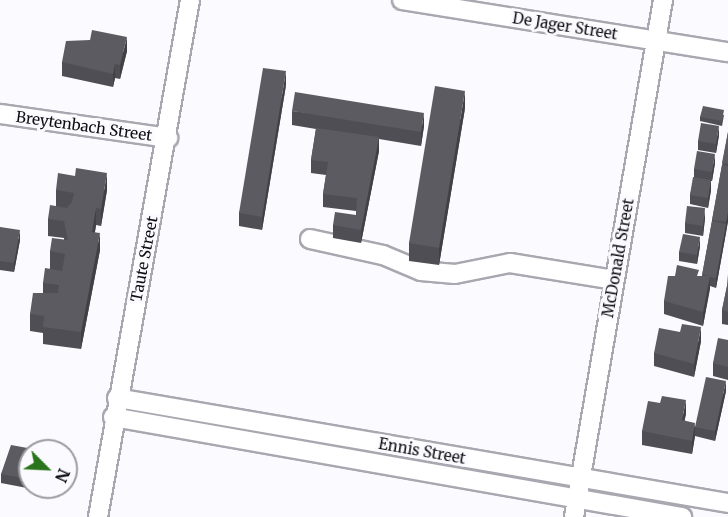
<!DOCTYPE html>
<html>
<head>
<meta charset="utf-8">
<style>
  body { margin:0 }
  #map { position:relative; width:728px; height:517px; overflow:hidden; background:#fbfafe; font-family:Merriweather,serif }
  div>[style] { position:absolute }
  .roads { filter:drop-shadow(2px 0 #a9a7b0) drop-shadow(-2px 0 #a9a7b0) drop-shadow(0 2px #a9a7b0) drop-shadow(0 -2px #a9a7b0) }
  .minor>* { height:18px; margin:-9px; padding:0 9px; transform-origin:9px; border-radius:9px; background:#fff }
  .wall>* { inset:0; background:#4f4e54 }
  .shaded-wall>* { inset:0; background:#404045 }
  .building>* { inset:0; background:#5c5b62 }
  span { translate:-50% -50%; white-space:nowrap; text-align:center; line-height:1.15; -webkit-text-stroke:6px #fbfafe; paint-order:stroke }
  .street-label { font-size:15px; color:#0e0d10 }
  .north { position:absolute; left:18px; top:439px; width:60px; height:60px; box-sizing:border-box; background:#fbfafe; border:2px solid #9c9b9f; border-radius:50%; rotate:114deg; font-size:16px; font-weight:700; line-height:24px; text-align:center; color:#0e0d10 }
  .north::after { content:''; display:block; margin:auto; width:21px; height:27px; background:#2a751b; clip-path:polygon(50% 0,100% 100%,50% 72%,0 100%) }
</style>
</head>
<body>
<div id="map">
  <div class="roads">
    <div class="minor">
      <i style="left:402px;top:0;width:330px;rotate:9.1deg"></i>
      <i style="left:0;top:114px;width:170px;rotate:8.1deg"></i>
      <i style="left:310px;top:239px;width:75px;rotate:12.4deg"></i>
      <i style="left:383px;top:255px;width:41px;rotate:22.8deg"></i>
      <i style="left:421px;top:271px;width:34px;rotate:5deg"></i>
      <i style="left:455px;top:274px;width:56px;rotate:-11.3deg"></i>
      <i style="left:510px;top:263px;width:105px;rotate:9.3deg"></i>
      <i style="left:117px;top:398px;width:620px;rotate:9.75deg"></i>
      <i style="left:113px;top:417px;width:578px;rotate:9.97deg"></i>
      <i style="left:98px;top:517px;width:525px;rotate:-79.91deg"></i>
      <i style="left:574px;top:517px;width:525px;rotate:-80.23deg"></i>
    </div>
  </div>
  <div class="wall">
    <i style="clip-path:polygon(127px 51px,120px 79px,115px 78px,113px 87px,62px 76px,62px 62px)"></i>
    <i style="clip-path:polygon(286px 85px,262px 230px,239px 226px,239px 213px)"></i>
    <i style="clip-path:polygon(465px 108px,439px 265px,409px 261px,409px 243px)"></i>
    <i style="clip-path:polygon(292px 111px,424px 126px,421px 146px,379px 139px,379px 151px,361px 243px,333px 238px,333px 225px,356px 215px,356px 211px,323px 207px,323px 194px,326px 175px,311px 173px,311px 160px,316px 129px,292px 125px)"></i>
    <i style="clip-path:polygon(724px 115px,722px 126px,700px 121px,700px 117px)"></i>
    <i style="clip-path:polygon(728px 132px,728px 221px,716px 288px,710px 286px,703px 326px,664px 314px,664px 301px,675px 276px,702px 276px)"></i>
    <i style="clip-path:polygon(719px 135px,716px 153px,698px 150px,698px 141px)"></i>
    <i style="clip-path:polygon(715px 163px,712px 181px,711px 181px,711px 190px,708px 208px,690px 204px,690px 195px,694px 178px,694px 169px)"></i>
    <i style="clip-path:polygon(56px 190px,107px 190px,101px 226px,96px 225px,95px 232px,100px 250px,81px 349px,43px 344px,43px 333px,30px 331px,30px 314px,43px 293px,43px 283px,50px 268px,50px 251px,64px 240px,64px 238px,48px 236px,48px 219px,56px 206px)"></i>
    <i style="clip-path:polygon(705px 218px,703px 236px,685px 233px,685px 223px)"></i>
    <i style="clip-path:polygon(0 227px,20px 240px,14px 272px,0 270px)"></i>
    <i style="clip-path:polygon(700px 246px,697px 264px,679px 261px,679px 252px)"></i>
    <i style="clip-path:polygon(728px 274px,728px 325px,722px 324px,722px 310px,727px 286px)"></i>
    <i style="clip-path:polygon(728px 340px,728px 380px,713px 376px,713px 363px)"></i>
    <i style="clip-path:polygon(701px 341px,694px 377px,654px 366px,654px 353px)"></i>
    <i style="clip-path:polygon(726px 391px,715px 441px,695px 436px,692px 454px,642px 445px,642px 431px,686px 414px,684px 420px,695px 427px)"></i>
    <i style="clip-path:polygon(33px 451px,27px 488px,1px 483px,1px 474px)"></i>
  </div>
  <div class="shaded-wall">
    <i style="clip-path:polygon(127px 37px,127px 51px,120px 79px,120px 65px)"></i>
    <i style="clip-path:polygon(115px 64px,115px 78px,113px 87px,113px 74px)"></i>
    <i style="clip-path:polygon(286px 71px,286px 85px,262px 230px,262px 217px)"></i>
    <i style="clip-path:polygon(465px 91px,465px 108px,439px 265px,439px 248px)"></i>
    <i style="clip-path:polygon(424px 113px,424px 126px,421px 146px,421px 132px)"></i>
    <i style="clip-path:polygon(719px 126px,719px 135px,716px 153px,716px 144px)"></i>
    <i style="clip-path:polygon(379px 137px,379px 151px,361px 243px,361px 230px)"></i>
    <i style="clip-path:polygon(715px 154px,715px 163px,712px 181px,712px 172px)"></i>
    <i style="clip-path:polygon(107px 173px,107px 190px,101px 226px,101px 209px)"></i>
    <i style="clip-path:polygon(711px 180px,711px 190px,708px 208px,708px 198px)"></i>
    <i style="clip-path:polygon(96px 208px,96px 225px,92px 249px,92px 232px)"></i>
    <i style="clip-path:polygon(705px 208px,705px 218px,703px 236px,703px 226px)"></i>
    <i style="clip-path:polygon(728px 212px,728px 221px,726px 233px,716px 288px,716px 278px)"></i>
    <i style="clip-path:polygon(20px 230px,20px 240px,14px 272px,14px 263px)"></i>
    <i style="clip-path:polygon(100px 233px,100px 250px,81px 349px,81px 332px)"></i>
    <i style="clip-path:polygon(700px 237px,700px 246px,697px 264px,697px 255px)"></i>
    <i style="clip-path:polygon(710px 276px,710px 289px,703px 326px,703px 312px)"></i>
    <i style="clip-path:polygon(701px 327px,701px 341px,694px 377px,694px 364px)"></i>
    <i style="clip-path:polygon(726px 381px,726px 391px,715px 441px,715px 431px)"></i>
    <i style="clip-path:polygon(686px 400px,686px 414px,682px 433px,682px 420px)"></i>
    <i style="clip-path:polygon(695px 423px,695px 436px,692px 454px,692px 441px)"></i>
    <i style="clip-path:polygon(30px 465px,30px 474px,27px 488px,27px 479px)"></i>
  </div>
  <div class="building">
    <i style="clip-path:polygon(92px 30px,127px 37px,120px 65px,115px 64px,113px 74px,62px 62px,66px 41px,90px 40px)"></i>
    <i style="clip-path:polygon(263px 68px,286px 71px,262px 217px,239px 213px)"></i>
    <i style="clip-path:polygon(435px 86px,465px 91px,439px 248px,409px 243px)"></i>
    <i style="clip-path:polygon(295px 92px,424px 113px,421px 132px,292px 111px)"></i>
    <i style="clip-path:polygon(703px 106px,724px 110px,722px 121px,700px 117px)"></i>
    <i style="clip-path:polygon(701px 123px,719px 126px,716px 144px,698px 141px)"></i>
    <i style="clip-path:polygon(316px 128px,379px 137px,361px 230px,333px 225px,335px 212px,356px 215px,357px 198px,323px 194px,328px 162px,311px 160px)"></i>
    <i style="clip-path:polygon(728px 132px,728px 164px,722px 163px)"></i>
    <i style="clip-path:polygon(697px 151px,715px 154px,712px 172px,694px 169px)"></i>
    <i style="clip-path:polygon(722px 165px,728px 166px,728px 212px,726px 222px,712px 220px)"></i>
    <i style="clip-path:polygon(76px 168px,107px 173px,101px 209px,96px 208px,92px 232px,100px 233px,81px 332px,43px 327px,44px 316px,30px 314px,33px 293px,58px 293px,59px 285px,43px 283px,45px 268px,62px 271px,65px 254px,50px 251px,52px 238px,68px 240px,64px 221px,48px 219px,50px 205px,67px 208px,72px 202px,74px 193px,56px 190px,58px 173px,75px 176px)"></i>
    <i style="clip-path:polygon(693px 177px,711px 180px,708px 198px,690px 195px)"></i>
    <i style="clip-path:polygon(687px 206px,705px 208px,703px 226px,685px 223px)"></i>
    <i style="clip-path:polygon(712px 221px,726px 224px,716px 278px,710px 277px,710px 276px,702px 275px)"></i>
    <i style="clip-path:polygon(0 227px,20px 230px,14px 263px,0 261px)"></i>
    <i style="clip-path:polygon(683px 234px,700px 237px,697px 255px,679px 252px)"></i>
    <i style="clip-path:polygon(677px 265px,699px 270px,697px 276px,675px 276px)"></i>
    <i style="clip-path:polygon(668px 276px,710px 276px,703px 312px,664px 301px)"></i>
    <i style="clip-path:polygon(727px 286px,728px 286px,728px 312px,722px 310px)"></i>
    <i style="clip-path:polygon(682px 324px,701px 327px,694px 364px,654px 353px,659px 328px,680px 332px)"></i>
    <i style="clip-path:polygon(718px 338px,728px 340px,728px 367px,713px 363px)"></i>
    <i style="clip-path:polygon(706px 377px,726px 381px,715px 431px,695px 427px)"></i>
    <i style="clip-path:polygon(662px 396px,686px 400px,682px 420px,695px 423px,692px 441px,642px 431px,648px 401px,660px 403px)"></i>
    <i style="clip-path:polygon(11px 445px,33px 449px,33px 451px,30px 451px,30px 465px,27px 479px,1px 474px)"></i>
  </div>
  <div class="street-label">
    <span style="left:565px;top:26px;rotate:9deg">De Jager Street</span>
    <span style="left:84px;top:126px;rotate:8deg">Breytenbach Street</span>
    <span style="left:618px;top:258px;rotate:-80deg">McDonald Street</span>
    <span style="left:144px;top:259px;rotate:-79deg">Taute Street</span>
    <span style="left:422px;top:451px;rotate:10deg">Ennis Street</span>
  </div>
  <div class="north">N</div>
</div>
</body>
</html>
